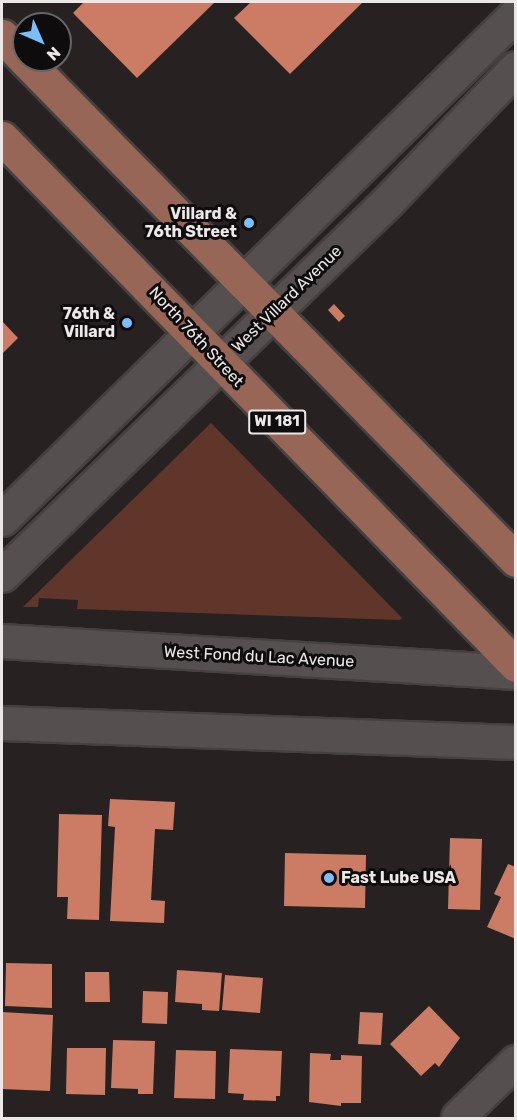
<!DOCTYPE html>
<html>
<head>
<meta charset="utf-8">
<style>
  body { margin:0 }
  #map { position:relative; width:517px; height:1120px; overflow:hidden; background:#272221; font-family:Rubik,sans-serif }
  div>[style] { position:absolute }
  .green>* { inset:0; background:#61362a }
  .building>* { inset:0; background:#cc7b64 }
  .roads { filter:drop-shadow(2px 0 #454140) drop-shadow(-2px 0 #454140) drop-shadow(0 2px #454140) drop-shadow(0 -2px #454140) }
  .street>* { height:32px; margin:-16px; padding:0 16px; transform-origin:16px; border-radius:16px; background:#55504f }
  .secondary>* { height:33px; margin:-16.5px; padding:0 16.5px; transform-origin:16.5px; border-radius:16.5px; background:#55504f }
  .primary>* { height:33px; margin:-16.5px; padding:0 16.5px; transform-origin:16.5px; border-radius:16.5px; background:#976657 }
  .dots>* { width:16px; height:16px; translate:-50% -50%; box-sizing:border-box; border:3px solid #0e0c0c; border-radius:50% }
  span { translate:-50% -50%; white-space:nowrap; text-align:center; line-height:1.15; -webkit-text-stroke:6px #0e0c0c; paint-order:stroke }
  .shield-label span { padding:2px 4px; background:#0e0c0c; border:2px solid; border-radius:4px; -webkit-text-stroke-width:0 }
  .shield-label { font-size:15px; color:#ebe8e7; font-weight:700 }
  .poi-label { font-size:16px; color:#ebe8e7; font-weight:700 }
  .right { translate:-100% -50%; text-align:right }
  .left { translate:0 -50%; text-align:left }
  .street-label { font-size:16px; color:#ebe8e7 }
  .frame { position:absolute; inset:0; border:3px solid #ebe8e7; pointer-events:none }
  .north { position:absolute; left:12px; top:12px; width:60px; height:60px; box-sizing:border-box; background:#0e0c0c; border:2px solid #666464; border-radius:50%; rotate:135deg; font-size:16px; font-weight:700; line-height:24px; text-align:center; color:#ebe8e7 }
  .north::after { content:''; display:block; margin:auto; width:21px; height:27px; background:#7cbef9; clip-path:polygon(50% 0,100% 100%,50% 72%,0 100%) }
</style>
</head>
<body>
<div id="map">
  <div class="green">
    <i style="clip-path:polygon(211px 423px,402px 618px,400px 620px,77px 609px,78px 600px,39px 598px,38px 607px,23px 607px)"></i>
  </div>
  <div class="building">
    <i style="clip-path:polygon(84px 2px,215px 2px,137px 78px,73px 13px)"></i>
    <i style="clip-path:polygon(251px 2px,363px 2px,290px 74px,234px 18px)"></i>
    <i style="clip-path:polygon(334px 304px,345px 316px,339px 322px,328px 310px)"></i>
    <i style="clip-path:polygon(2px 321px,18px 338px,2px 354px)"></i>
    <i style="clip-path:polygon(110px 799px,175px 802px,173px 830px,155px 829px,151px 900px,165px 901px,164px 923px,110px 921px,115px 827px,108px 826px)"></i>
    <i style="clip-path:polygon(59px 814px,102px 815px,99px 920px,67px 919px,68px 897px,57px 897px)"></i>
    <i style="clip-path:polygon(450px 838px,482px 839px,480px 910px,448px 909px)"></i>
    <i style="clip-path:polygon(285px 853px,366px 855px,365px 908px,284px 906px)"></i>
    <i style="clip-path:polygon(508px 864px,516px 867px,516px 939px,487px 927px,501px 897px,494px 894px)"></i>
    <i style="clip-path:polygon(6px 963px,52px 964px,52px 1008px,5px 1006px)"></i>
    <i style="clip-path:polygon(177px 970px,222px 973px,219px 1011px,202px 1010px,202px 1004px,175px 1002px)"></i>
    <i style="clip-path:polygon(85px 972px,109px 972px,110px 1002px,85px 1002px)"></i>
    <i style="clip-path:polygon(225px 975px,263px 978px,260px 1013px,222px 1010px)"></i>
    <i style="clip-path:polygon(143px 991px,168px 992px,167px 1024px,142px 1023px)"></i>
    <i style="clip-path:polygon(429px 1006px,460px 1038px,439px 1067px,435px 1063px,421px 1076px,390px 1044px)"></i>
    <i style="clip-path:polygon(2px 1012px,53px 1015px,50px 1091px,2px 1089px)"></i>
    <i style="clip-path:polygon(360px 1012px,383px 1013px,381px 1045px,358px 1044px)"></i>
    <i style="clip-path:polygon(113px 1040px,155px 1041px,153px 1094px,138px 1094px,138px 1089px,111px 1088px)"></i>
    <i style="clip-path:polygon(67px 1048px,106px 1048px,105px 1095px,66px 1094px)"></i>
    <i style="clip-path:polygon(230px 1049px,282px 1051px,280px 1096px,276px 1096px,276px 1101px,243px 1100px,244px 1094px,228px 1093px)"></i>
    <i style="clip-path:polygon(176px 1050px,216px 1051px,215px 1099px,174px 1098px)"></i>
    <i style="clip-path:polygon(310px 1053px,331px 1054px,330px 1060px,341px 1060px,341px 1055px,362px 1056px,361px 1103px,341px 1103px,341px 1106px,309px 1102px)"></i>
  </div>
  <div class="roads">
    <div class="street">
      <i style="left:458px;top:1118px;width:81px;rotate:-44deg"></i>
    </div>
    <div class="secondary">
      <i style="left:2px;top:519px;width:721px;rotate:-44.49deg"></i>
      <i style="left:2px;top:575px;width:536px;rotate:-44.09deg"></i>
      <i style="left:387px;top:202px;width:186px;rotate:-46.1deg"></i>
      <i style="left:2px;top:641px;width:515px;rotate:3.45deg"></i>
      <i style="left:2px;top:723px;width:514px;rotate:2.12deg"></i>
    </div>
    <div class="primary">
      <i style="left:2px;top:36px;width:32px;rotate:46deg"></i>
      <i style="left:25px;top:60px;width:701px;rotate:45.52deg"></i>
      <i style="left:2px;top:138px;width:736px;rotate:45.72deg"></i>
    </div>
  </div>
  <div class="dots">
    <i style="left:249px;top:223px;background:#7cbef9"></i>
    <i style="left:127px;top:323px;background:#7cbef9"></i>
    <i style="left:329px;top:878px;background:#7cbef9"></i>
  </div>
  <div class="shield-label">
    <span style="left:277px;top:422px">WI 181</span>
  </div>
  <div class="poi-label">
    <span class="right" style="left:237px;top:223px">Villard &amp;<br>76th Street</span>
    <span class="right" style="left:115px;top:323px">76th &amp;<br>Villard</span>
    <span class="left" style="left:341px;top:878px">Fast Lube USA</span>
  </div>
  <div class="street-label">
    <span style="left:287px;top:299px;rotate:-44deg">West Villard Avenue</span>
    <span style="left:196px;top:337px;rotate:47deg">North 76th Street</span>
    <span style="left:259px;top:657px;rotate:3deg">West Fond du Lac Avenue</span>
  </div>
  <div class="frame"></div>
  <div class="north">N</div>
</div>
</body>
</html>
